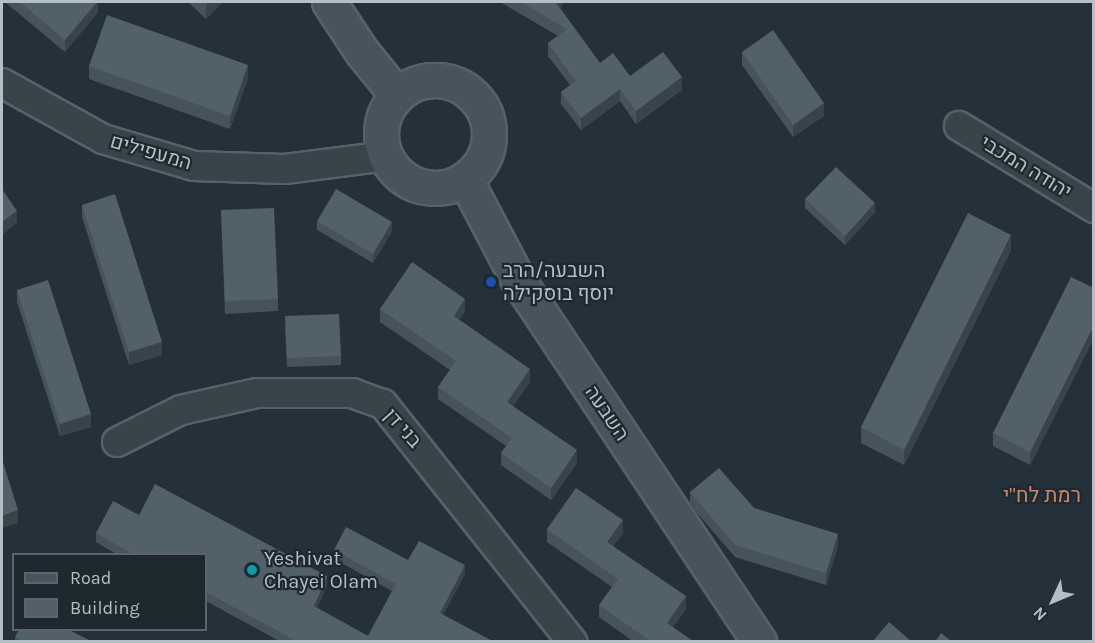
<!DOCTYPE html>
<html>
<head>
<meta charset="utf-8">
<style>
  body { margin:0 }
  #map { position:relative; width:1095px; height:643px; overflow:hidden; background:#25313a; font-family:Karla,Heebo,sans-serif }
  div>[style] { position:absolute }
  .roads { filter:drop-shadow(2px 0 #576168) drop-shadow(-2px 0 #576168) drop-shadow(0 2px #576168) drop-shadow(0 -2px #576168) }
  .street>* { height:28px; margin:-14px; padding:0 14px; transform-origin:14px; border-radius:14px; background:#39434a }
  .secondary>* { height:33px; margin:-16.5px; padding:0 16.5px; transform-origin:16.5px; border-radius:16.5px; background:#47535d }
  .secondary>.ring { margin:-16.5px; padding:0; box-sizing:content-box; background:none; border:33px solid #47535d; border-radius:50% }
  .wall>* { inset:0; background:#47535b }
  .shaded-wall>* { inset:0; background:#39434a }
  .building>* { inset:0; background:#52606a }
  .dots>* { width:16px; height:16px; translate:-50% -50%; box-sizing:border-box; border:3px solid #1e282f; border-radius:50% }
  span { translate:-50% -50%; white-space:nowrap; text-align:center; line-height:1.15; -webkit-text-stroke:4.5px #1e282f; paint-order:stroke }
  .street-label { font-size:20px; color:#b4bec6 }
  .poi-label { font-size:20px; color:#b4bec6 }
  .left { translate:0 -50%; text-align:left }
  .neighbourhood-label { font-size:21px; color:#ca856b }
  .frame { position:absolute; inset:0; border:3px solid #b4bec6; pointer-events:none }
  .legend { position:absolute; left:12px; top:553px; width:195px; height:78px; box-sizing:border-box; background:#1e282f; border:2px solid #5a646b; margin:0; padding:8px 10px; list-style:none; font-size:18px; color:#b4bec6 }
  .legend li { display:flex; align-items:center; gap:12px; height:30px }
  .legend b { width:30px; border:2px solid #5a646b }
  .north { position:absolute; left:1023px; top:571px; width:60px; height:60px; -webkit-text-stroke:4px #1e282f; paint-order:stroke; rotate:226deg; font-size:16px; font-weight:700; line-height:24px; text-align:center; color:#b4bec6 }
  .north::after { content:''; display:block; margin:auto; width:21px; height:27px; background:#b4bec6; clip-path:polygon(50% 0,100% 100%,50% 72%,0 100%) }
</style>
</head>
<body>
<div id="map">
  <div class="roads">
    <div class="street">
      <i style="left:2px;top:83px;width:115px;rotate:29deg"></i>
      <i style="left:103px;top:139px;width:95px;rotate:16.5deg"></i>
      <i style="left:194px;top:166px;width:91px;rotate:1.9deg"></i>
      <i style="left:285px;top:169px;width:102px;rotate:-7.3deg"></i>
      <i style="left:959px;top:126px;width:158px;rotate:31.3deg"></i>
      <i style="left:117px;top:442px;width:72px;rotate:-26.6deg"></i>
      <i style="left:181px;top:410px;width:78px;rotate:-12.6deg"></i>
      <i style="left:257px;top:393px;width:95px"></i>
      <i style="left:352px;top:393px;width:33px;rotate:20deg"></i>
      <i style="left:383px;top:404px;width:304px;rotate:51.5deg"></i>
    </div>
    <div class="secondary">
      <i style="left:329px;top:2px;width:60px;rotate:56.6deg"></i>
      <i style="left:362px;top:52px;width:55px;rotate:50.9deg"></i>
      <i class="ring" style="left:381px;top:80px;width:75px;height:75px"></i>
      <i style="left:465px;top:179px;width:114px;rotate:62.3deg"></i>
      <i style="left:518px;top:280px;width:435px;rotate:56.3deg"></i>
    </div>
  </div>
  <div class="wall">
    <i style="clip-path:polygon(5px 2px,98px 2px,98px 12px,65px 52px)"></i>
    <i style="clip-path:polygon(188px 2px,223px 2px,206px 19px)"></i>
    <i style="clip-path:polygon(500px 2px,564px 2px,560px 8px,600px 63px,630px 76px,682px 90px,636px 124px,620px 101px,581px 130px,561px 104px,561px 92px,570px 85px,548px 56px,548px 43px,558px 36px)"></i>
    <i style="clip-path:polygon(742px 52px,824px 116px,793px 137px,742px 65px)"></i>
    <i style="clip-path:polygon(89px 66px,248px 78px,230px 129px,89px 79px)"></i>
    <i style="clip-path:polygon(805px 199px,875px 212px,845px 245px,805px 208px)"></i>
    <i style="clip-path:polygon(82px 205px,162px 355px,129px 365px,82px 217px)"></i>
    <i style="clip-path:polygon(221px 210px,278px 299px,278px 311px,225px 314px)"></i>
    <i style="clip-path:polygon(317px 221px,392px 231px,373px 263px,317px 230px)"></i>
    <i style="clip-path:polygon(1011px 250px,904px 465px,861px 443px,861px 427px)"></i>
    <i style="clip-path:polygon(1094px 288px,1094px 338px,1030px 465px,993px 446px,993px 433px)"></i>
    <i style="clip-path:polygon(17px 290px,91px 427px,60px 436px,17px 302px)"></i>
    <i style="clip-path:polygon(380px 309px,465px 311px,459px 320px,530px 382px,513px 406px,577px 463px,551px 500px,501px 465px,501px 453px,506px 446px,438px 399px,438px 387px,450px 370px,380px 322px)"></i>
    <i style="clip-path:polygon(285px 325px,341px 356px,341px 365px,287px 367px)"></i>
    <i style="clip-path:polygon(690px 492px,754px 508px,838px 546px,826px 585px,735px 557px,690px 505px)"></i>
    <i style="clip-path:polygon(139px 515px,327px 585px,317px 608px,368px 636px,392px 591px,334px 559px,334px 550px,408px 560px,465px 574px,443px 615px,494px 642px,281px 642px,206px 601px,206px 555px,118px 555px,96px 542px,96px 533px)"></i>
    <i style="clip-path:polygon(547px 529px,623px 533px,613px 546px,686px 609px,673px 627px,694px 642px,634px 642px,599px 617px,599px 605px,612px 587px,547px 542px)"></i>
    <i style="clip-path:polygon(15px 637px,93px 642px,15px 642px)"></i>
  </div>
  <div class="shaded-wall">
    <i style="clip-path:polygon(97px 2px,98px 2px,98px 12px,65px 52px,65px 40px)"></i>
    <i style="clip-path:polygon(208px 2px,223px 2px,206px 19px,206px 4px)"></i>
    <i style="clip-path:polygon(557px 2px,564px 2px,556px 15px,556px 3px)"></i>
    <i style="clip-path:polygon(248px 65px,248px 78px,230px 129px,230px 116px)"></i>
    <i style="clip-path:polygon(682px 77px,682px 90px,636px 124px,636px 111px)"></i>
    <i style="clip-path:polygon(620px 89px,620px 101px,581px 130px,581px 118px)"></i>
    <i style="clip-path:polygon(824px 103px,824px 116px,793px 137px,793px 125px)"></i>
    <i style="clip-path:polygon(875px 203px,875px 212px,845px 245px,845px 236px)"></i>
    <i style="clip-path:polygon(17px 211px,17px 223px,2px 235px,2px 222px)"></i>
    <i style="clip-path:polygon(392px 222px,392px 231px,373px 263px,373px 254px)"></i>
    <i style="clip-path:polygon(1011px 235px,1011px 250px,904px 465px,904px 450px)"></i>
    <i style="clip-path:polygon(465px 299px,465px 311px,454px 329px,454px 316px)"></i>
    <i style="clip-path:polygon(1094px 325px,1094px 338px,1030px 465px,1030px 452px)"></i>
    <i style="clip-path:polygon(162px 342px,162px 355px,129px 365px,129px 352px)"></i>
    <i style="clip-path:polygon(530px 369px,530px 382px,507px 415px,507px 402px)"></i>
    <i style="clip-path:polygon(91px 414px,91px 427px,60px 436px,60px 424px)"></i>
    <i style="clip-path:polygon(577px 450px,577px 463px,551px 500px,551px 488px)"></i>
    <i style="clip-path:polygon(18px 510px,18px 523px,2px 528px,2px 516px)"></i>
    <i style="clip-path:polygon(623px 520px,623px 533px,607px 555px,607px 542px)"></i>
    <i style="clip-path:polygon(838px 534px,838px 546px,826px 585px,826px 573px)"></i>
    <i style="clip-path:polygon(465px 565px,465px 574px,440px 621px,440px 613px)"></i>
    <i style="clip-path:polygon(327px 576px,327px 585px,314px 615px,314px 606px)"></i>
    <i style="clip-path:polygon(686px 596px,686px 609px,667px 636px,667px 623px)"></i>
  </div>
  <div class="building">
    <i style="clip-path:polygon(20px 2px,97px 2px,65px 40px)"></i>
    <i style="clip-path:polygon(521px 2px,557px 2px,556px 3px,600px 63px,613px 53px,630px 76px,663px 52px,682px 77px,636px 111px,620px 89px,581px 118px,561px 92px,576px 81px,548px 43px,567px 29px)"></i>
    <i style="clip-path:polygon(107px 15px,248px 65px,230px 116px,89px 66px)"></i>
    <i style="clip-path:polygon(773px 30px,824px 103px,793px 125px,742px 52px)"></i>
    <i style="clip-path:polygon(836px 167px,875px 203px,845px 236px,805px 199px)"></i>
    <i style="clip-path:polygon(2px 189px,17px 211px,2px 222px)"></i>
    <i style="clip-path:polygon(336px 189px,392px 222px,373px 254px,317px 221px)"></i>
    <i style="clip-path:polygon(115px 194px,162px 342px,129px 352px,82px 205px)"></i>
    <i style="clip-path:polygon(274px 208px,278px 299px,225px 301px,221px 210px)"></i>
    <i style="clip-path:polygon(968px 213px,1011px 235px,904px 450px,861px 427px)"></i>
    <i style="clip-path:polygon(412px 262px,465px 299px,454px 316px,530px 369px,507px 402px,577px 450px,551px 488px,501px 453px,512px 438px,438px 387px,456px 361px,380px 309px)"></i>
    <i style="clip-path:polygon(1071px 277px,1094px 288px,1094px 325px,1030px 452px,993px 433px)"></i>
    <i style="clip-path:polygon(48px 280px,91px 414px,60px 424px,17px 290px)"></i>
    <i style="clip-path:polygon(339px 314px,341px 356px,287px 358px,285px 316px)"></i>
    <i style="clip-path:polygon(2px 459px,18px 510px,2px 516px)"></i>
    <i style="clip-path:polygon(719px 468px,754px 508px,838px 534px,826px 573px,735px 545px,690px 492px)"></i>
    <i style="clip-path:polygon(155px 484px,327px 576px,314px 606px,368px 636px,396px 584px,334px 550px,346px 527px,408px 560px,419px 541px,465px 565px,440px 613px,494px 642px,298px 642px,206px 592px,206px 555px,135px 555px,96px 533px,113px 501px,139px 515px)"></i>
    <i style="clip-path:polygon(576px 488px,623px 520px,607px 542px,686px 596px,667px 623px,694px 642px,652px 642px,599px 605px,618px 579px,547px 529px)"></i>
    <i style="clip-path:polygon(889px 622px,912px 642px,872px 642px)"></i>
    <i style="clip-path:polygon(19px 630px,69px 630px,93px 642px,24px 642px,15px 637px)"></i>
    <i style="clip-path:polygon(941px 633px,952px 642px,935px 642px)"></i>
  </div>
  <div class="dots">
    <i style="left:491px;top:282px;background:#1a4fb4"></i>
    <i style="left:252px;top:570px;background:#0f9aa8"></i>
  </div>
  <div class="street-label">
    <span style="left:151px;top:152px;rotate:16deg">המעפילים</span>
    <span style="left:1026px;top:167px;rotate:31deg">יהודה המכבי</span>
    <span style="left:607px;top:413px;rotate:56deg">השבעה</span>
    <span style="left:403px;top:428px;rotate:48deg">בני דן</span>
  </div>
  <div class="poi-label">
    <span class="left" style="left:503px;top:282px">השבעה/הרב<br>יוסף בוסקילה</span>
    <span class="left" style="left:264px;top:570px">Yeshivat<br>Chayei Olam</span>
  </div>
  <div class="neighbourhood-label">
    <span style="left:1042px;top:495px">רמת לח"י</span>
  </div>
  <div class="frame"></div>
  <ul class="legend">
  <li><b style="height:8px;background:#47535d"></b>Road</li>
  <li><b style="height:16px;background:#52606a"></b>Building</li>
  </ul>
  <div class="north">N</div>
</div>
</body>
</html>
